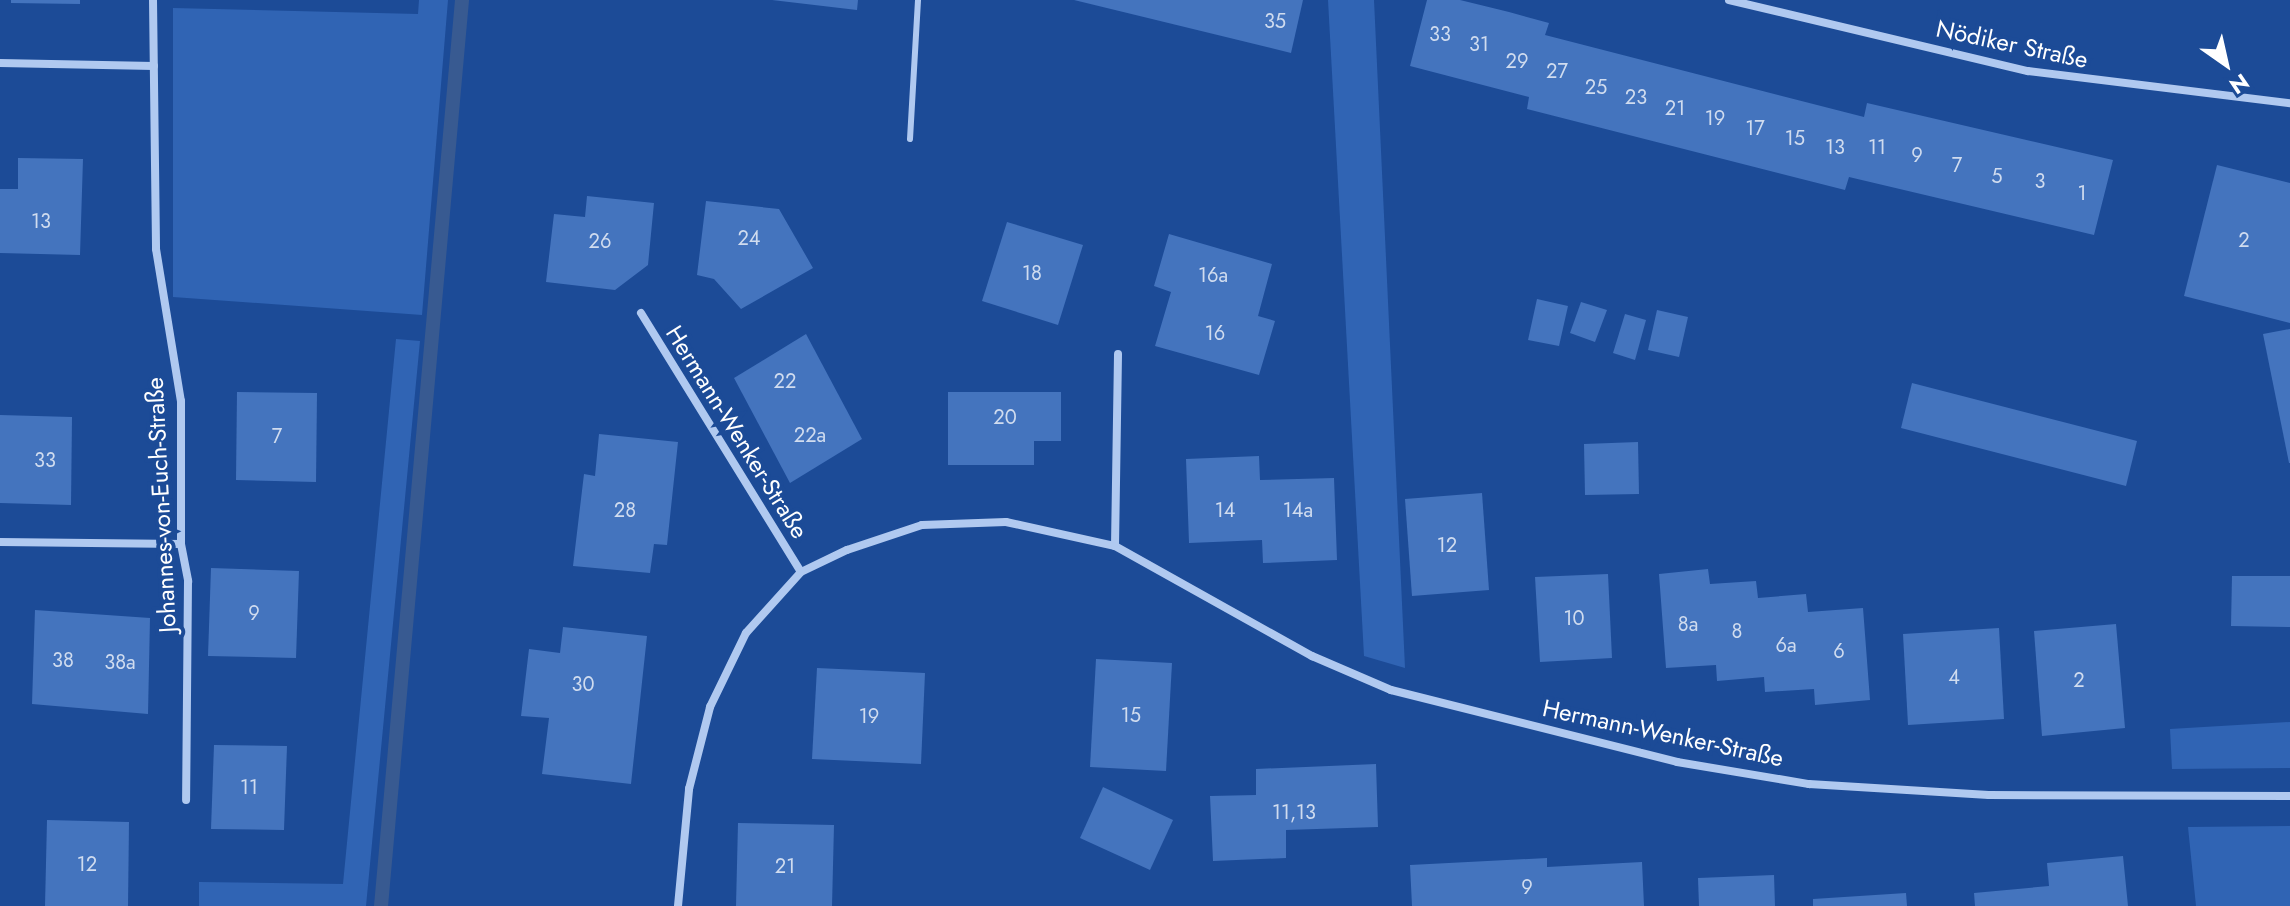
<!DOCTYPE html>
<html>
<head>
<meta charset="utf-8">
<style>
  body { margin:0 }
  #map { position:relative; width:2290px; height:906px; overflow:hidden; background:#1c4b97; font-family:Jost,sans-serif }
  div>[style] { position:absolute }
  .green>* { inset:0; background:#3064b4 }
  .stream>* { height:14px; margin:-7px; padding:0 7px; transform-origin:7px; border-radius:7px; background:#385a91 }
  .building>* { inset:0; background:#4474be }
  .service>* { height:6px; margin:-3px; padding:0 3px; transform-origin:3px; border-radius:3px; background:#b0c9f0 }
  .minor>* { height:8px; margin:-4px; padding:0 4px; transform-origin:4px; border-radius:4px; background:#b0c9f0 }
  span { translate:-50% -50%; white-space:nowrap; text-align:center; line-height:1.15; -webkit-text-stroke:8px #1c4b97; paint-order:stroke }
  .number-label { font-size:20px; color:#d0dcef }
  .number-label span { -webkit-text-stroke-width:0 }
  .street-label { font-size:24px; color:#fff }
  .north { position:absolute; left:2186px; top:24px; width:80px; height:80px; -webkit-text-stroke:6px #1c4b97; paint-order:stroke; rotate:146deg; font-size:22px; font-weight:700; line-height:32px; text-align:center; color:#fff }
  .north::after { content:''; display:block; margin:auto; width:28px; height:36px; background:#fff; clip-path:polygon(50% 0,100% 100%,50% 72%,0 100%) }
</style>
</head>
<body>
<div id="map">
  <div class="green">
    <i style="clip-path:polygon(419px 0,448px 0,422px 315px,173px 297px,173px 8px,418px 14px)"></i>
    <i style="clip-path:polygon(1328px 0,1374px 0,1405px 668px,1364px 656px)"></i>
    <i style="clip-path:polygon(396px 339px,420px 341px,366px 906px,199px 906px,199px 882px,343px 884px)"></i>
    <i style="clip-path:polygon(2290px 722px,2290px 768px,2172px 769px,2170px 729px)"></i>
    <i style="clip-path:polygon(2290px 826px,2290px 906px,2196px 906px,2188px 827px)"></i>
  </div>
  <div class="stream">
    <i style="left:381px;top:906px;width:910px;rotate:-84.89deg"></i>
  </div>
  <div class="building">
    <i style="clip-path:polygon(11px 0,80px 0,80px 4px,11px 3px)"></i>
    <i style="clip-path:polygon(772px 0,858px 0,857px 10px)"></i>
    <i style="clip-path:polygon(1074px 0,1303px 0,1291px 53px)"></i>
    <i style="clip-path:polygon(1427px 0,1460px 0,1509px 12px,1549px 23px,1545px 35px,1864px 117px,1867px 103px,2113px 160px,2094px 235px,1849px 177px,1845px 190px,1527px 109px,1529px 97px,1410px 66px)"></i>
    <i style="clip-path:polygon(18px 158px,83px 159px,80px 255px,0 253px,0 189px,18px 189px)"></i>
    <i style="clip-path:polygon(2217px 165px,2290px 183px,2290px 323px,2184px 296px)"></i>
    <i style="clip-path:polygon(587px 196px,654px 203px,648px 265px,615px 290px,546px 282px,554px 214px,585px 217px)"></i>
    <i style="clip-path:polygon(706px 201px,779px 209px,813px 268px,741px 309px,714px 279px,697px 275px)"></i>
    <i style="clip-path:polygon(1007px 222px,1083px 245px,1058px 325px,982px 301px)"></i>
    <i style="clip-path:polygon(1169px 234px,1272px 264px,1258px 316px,1275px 321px,1259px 375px,1155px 346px,1171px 292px,1154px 286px)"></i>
    <i style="clip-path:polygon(1537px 299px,1568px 306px,1559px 346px,1528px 340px)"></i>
    <i style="clip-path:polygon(1581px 302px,1607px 310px,1595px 342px,1570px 333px)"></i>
    <i style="clip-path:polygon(1657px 310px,1688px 317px,1679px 357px,1648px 350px)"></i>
    <i style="clip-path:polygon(1625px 314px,1646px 320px,1635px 360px,1613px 353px)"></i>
    <i style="clip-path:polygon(2290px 329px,2290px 463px,2289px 463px,2263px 334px)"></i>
    <i style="clip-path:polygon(806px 334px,862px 439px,790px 483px,734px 378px)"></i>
    <i style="clip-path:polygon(1912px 383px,2137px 441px,2126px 486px,1901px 428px)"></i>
    <i style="clip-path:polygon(237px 392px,317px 393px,316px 482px,236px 480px)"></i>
    <i style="clip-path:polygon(948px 392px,1061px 392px,1061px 441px,1034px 441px,1034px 465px,948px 465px)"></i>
    <i style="clip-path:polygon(0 415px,72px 417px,71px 505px,0 503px)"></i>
    <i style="clip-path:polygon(599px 434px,678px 442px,667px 545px,654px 544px,650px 573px,573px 566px,584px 474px,595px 476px)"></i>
    <i style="clip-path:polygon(1638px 442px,1639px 494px,1585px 495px,1584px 444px)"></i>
    <i style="clip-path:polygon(1259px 456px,1260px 480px,1334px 478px,1337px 560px,1263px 563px,1262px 540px,1189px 543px,1186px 459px)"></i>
    <i style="clip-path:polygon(1482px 493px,1489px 590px,1412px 596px,1405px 499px)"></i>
    <i style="clip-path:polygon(211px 568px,299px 571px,296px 658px,208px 656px)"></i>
    <i style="clip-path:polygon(1708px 569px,1710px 584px,1756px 581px,1758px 598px,1806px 594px,1808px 612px,1863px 608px,1870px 700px,1815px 705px,1814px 689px,1765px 692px,1764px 677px,1717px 681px,1716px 665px,1666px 668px,1659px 574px)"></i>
    <i style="clip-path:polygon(1608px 574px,1612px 658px,1540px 662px,1535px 577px)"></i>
    <i style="clip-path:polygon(2232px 576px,2290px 576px,2290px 627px,2231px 626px)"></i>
    <i style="clip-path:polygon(35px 610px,150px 618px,148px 714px,32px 704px)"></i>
    <i style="clip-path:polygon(2116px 624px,2125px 728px,2042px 736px,2034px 631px)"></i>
    <i style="clip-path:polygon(563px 627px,647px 636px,631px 784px,542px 774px,549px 718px,521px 716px,529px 649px,560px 653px)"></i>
    <i style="clip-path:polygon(1999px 628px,2004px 719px,1908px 725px,1903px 634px)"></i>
    <i style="clip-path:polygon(1096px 659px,1172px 663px,1166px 771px,1090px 767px)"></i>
    <i style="clip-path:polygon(817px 668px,925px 673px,921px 764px,812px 759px)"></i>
    <i style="clip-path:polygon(214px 745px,287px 746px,284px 830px,211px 829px)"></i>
    <i style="clip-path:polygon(1376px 764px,1378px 827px,1286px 830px,1286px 858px,1213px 861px,1210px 796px,1256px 795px,1256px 769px)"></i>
    <i style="clip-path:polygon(1103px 787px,1173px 820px,1150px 870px,1080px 838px)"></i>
    <i style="clip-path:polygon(47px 820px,129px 822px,128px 906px,45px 906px)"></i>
    <i style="clip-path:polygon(738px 823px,834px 825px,832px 906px,736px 906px)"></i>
    <i style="clip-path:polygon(2123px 856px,2128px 906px,1975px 906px,1974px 893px,2049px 886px,2047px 863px)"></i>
    <i style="clip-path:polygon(1547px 858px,1547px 867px,1642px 862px,1644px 906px,1412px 906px,1410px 865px)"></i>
    <i style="clip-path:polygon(1774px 875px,1775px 906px,1699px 906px,1698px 878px)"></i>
    <i style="clip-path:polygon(1906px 893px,1907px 906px,1813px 906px,1813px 899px)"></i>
  </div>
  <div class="service">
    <i style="left:910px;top:139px;width:139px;rotate:-86.7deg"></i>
  </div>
  <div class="minor">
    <i style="left:153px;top:0;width:249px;rotate:89.3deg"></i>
    <i style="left:156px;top:249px;width:154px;rotate:80.7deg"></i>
    <i style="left:181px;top:401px;width:143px;rotate:90deg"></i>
    <i style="left:181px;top:544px;width:38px;rotate:79deg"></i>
    <i style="left:188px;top:581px;width:219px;rotate:90.5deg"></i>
    <i style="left:1729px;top:0;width:307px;rotate:13.4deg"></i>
    <i style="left:2028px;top:71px;width:264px;rotate:7deg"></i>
    <i style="left:0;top:63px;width:154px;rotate:1.1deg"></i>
    <i style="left:641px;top:313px;width:304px;rotate:58.3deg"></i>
    <i style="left:0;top:542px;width:181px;rotate:0.6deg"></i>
    <i style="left:1115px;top:546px;width:192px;rotate:-89.1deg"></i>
    <i style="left:678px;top:906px;width:118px;rotate:-84.6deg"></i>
    <i style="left:689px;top:789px;width:85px;rotate:-75.6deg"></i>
    <i style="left:710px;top:707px;width:82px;rotate:-64.1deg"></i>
    <i style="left:746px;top:633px;width:82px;rotate:-48deg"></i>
    <i style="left:801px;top:572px;width:51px;rotate:-25.6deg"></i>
    <i style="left:847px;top:550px;width:79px;rotate:-18.4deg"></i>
    <i style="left:922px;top:525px;width:84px;rotate:-2deg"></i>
    <i style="left:1006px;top:522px;width:112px;rotate:12.4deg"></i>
    <i style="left:1115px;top:546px;width:226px;rotate:29.2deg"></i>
    <i style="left:1312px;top:656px;width:86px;rotate:23.3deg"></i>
    <i style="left:1391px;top:690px;width:295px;rotate:14.1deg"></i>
    <i style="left:1677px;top:762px;width:134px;rotate:9.5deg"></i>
    <i style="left:1809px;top:784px;width:180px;rotate:3.5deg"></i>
    <i style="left:1989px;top:795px;width:301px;rotate:0.2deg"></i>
  </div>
  <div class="number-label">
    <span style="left:1275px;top:21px">35</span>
    <span style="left:1440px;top:34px">33</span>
    <span style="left:1479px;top:44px">31</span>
    <span style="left:1517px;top:61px">29</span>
    <span style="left:1557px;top:71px">27</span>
    <span style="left:1596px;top:87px">25</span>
    <span style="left:1636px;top:97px">23</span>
    <span style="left:1675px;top:108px">21</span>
    <span style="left:1715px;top:118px">19</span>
    <span style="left:1755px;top:128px">17</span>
    <span style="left:1795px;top:138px">15</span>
    <span style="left:1835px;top:147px">13</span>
    <span style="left:1877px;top:147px">11</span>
    <span style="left:1917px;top:155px">9</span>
    <span style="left:1957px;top:165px">7</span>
    <span style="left:1997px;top:176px">5</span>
    <span style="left:2040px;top:181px">3</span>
    <span style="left:2082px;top:193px">1</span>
    <span style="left:41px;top:221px">13</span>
    <span style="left:749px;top:238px">24</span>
    <span style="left:2244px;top:240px">2</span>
    <span style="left:600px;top:241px">26</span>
    <span style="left:1032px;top:273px">18</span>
    <span style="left:1213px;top:275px">16a</span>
    <span style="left:1215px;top:333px">16</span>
    <span style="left:785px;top:381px">22</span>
    <span style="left:1005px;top:417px">20</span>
    <span style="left:810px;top:435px">22a</span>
    <span style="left:277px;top:436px">7</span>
    <span style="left:45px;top:460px">33</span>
    <span style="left:625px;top:510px">28</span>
    <span style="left:1225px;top:510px">14</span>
    <span style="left:1298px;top:510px">14a</span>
    <span style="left:1447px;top:545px">12</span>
    <span style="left:254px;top:613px">9</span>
    <span style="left:1574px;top:618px">10</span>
    <span style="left:1688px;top:624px">8a</span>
    <span style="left:1737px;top:631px">8</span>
    <span style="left:1786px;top:645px">6a</span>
    <span style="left:1839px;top:651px">6</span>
    <span style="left:63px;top:660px">38</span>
    <span style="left:120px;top:662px">38a</span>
    <span style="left:1954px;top:677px">4</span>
    <span style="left:2079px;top:680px">2</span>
    <span style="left:583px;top:684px">30</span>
    <span style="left:1131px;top:715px">15</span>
    <span style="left:869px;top:716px">19</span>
    <span style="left:249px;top:787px">11</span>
    <span style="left:1294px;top:812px">11,13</span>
    <span style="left:87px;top:864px">12</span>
    <span style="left:785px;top:866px">21</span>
    <span style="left:1527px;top:887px">9</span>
  </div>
  <div class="street-label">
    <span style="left:2012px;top:44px;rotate:12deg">Nödiker Straße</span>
    <span style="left:737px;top:432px;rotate:58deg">Hermann-Wenker-Straße</span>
    <span style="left:161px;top:505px;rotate:-93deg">Johannes-von-Euch-Straße</span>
    <span style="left:1663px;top:733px;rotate:12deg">Hermann-Wenker-Straße</span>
  </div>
  <div class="north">N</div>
</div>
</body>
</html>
